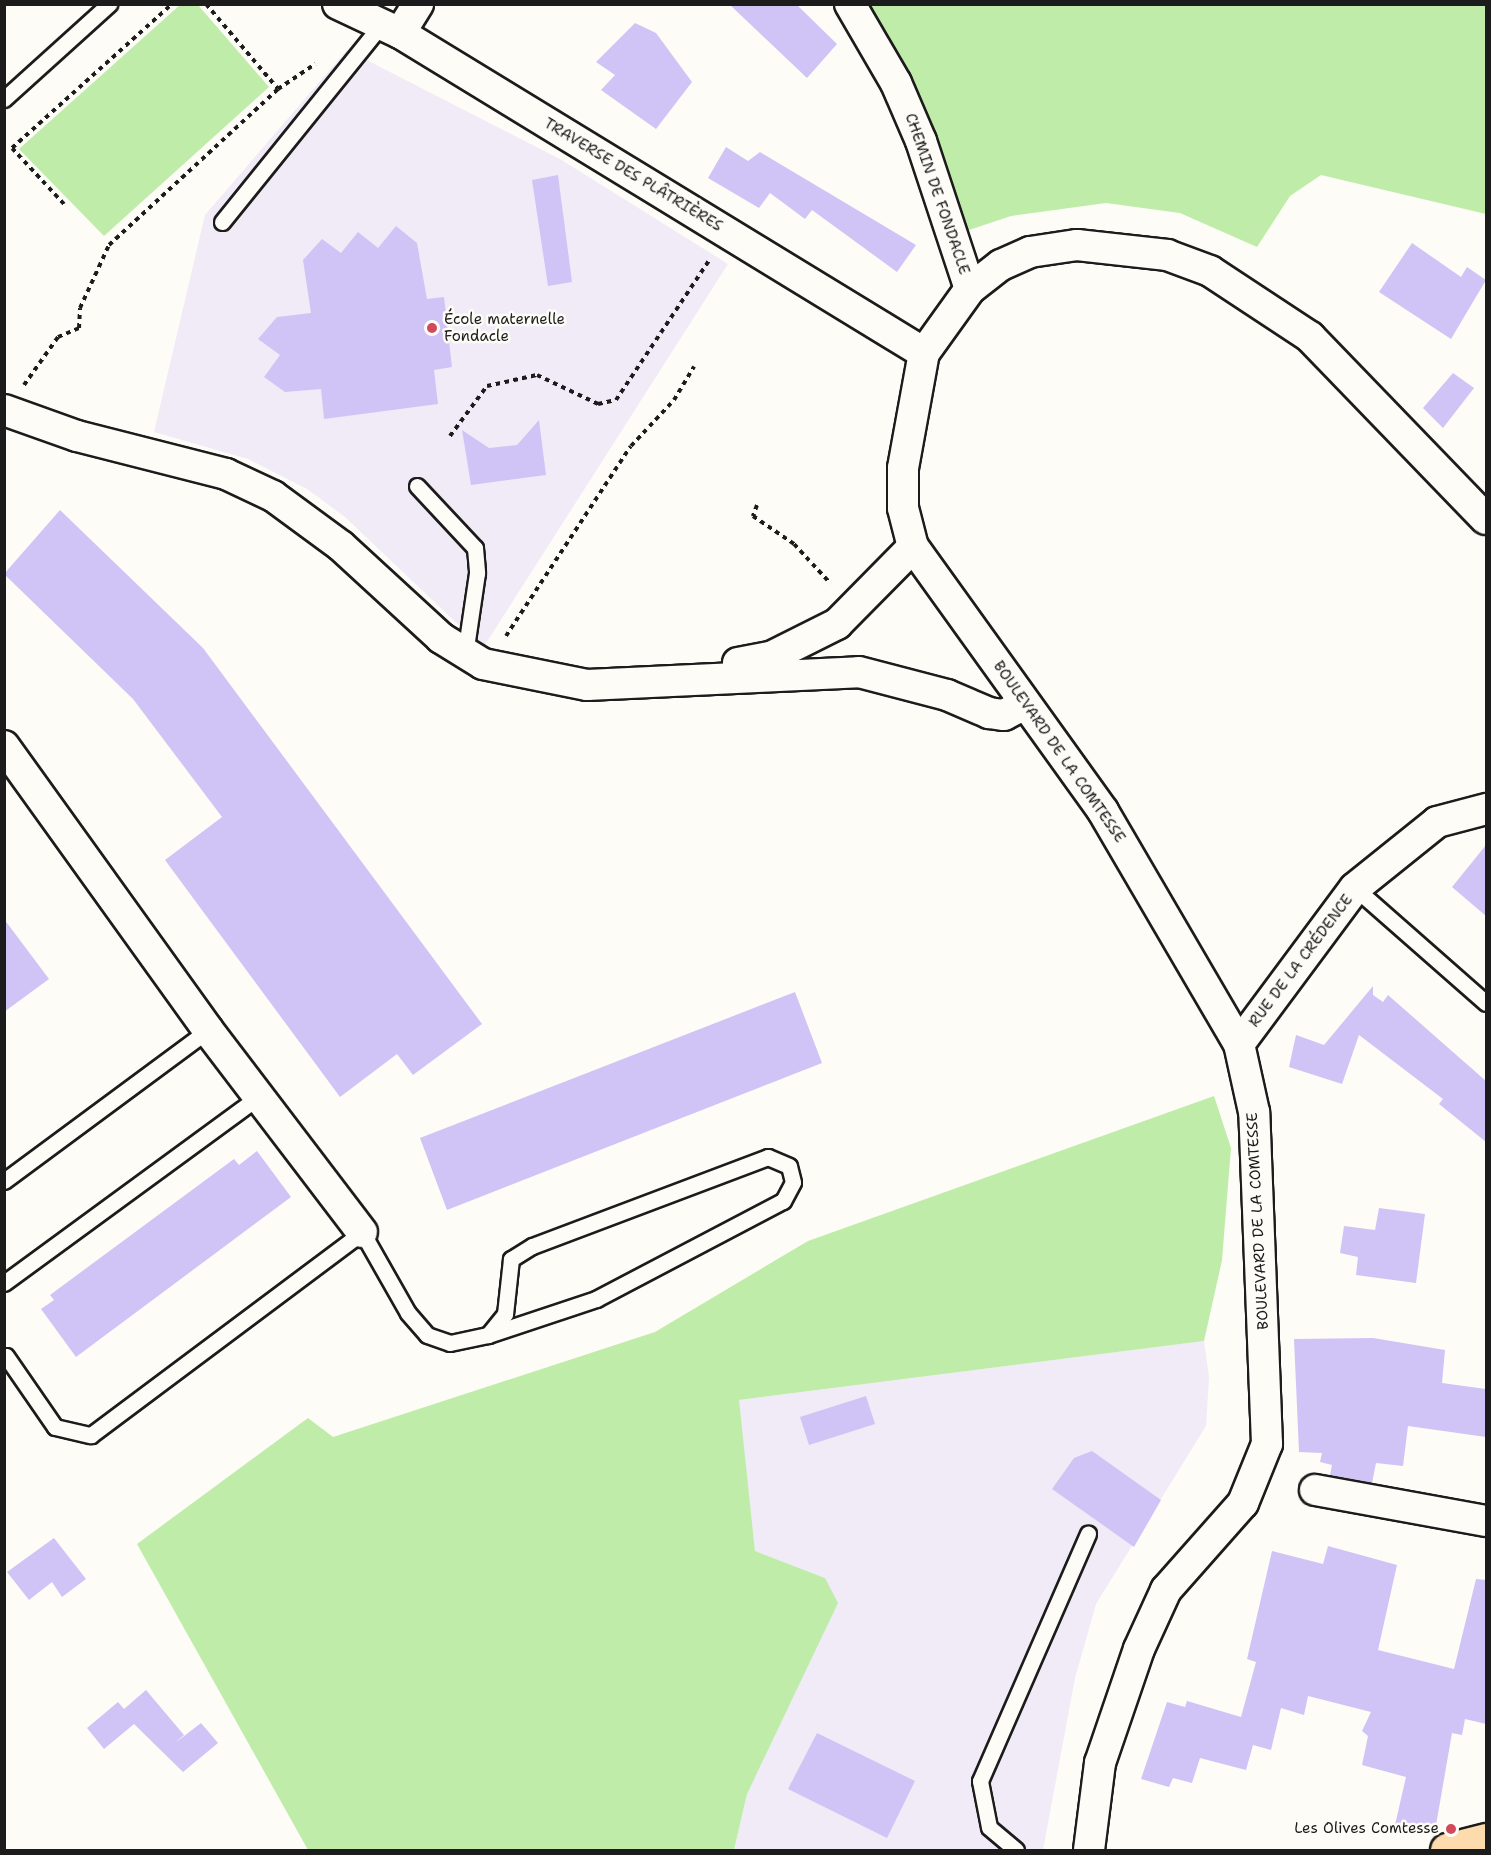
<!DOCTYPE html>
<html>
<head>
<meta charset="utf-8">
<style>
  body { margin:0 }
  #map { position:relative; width:1491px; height:1855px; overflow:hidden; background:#fdfcf7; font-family:"Shantell Sans",sans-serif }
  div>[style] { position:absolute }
  .built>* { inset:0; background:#f0ebf7 }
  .green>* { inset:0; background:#bfeca9 }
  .building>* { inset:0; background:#d0c4f6 }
  .path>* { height:4px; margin-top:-2px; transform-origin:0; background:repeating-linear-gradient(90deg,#1c1c1c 0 4.5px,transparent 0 9px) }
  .roads { filter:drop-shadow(2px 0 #1c1c1c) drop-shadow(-2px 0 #1c1c1c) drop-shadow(0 2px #1c1c1c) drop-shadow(0 -2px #1c1c1c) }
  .lane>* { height:15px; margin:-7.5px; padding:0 7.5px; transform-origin:7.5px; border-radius:7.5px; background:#fdfcf7 }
  .street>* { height:30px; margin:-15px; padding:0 15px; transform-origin:15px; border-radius:15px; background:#fdfcf7 }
  .primary>* { height:33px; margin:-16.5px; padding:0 16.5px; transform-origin:16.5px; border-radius:16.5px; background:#fedbac }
  .dots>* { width:16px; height:16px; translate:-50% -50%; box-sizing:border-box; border:3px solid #fdfcf7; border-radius:50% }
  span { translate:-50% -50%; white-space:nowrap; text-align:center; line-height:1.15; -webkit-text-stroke:5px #fdfcf7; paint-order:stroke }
  .street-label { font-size:15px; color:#1c1c1c }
  .poi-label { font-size:15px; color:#1c1c1c }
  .left { translate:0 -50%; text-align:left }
  .right { translate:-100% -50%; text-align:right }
  .frame { position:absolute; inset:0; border:6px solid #1c1c1c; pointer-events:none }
</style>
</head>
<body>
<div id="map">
  <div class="built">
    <i style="clip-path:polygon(347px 50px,560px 159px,728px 264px,483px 648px,345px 517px,307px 489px,248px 459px,154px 432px,205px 215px)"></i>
    <i style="clip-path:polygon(1204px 1341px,1209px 1377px,1206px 1426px,1096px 1604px,1075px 1678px,1043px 1850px,734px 1850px,747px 1794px,825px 1578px,755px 1551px,738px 1400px)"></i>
  </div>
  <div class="green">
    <i style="clip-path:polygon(181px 4px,198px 5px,269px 87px,104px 236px,19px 149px)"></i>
    <i style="clip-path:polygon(856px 5px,1486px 5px,1486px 214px,1321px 175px,1290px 196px,1257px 247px,1180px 213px,1106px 203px,1011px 216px,960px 233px)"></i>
    <i style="clip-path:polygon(1214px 1096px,1231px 1148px,1222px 1260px,1204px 1341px,739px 1400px,755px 1551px,825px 1578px,838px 1603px,747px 1794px,734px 1850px,308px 1850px,137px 1544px,308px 1418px,333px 1437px,655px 1332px,808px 1241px)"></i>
  </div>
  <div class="building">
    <i style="clip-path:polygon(729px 4px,796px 4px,837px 44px,807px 78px)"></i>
    <i style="clip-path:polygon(635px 23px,656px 33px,692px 82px,656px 129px,601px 90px,615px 75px,596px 62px)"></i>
    <i style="clip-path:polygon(726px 147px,748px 161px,760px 152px,916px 245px,897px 272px,812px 210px,805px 219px,770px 193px,759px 208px,708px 178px)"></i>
    <i style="clip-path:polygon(558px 175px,572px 282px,548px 286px,532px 180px)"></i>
    <i style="clip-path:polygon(396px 226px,417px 243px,427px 299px,444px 297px,452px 367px,434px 370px,438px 404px,324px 419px,321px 389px,285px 392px,264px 377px,280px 355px,258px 339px,277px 317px,311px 313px,303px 260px,322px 239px,341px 253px,358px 232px,378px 248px)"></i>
    <i style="clip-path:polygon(1412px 243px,1461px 277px,1467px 267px,1486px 280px,1451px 339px,1379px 292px)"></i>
    <i style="clip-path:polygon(1453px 373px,1474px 388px,1443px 428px,1423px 408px)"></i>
    <i style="clip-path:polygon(539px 420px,546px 475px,471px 485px,462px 430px,489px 448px,517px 445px)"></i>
    <i style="clip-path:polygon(60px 510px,203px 648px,482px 1024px,413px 1075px,397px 1054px,340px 1097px,165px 860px,222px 817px,133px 699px,4px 574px)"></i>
    <i style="clip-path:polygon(1486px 845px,1486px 916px,1452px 887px)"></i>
    <i style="clip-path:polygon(4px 919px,49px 979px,4px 1012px)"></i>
    <i style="clip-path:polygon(1373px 986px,1373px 995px,1383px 1002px,1388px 995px,1486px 1081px,1486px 1142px,1439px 1104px,1443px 1099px,1359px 1035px,1342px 1084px,1289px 1067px,1296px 1035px,1324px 1045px)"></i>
    <i style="clip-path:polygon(795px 992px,822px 1063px,447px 1210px,420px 1138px)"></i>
    <i style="clip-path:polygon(257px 1151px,291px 1197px,76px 1357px,41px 1309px,54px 1300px,50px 1295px,234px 1159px,239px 1165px)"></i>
    <i style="clip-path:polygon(1379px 1208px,1425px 1214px,1416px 1283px,1356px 1275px,1358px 1257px,1340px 1253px,1344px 1226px,1375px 1230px)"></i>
    <i style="clip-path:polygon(1373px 1338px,1445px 1350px,1442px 1383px,1486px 1389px,1486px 1437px,1408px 1426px,1403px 1466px,1376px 1463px,1372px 1483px,1330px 1475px,1332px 1465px,1320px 1462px,1322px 1453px,1299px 1452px,1294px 1339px)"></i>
    <i style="clip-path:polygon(866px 1396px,875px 1424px,809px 1445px,800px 1417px)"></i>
    <i style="clip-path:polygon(1092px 1451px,1161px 1500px,1134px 1547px,1052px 1489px,1074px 1458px)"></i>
    <i style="clip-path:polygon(54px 1538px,86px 1579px,62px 1597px,52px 1582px,29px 1600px,7px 1572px)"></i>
    <i style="clip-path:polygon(1328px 1546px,1397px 1565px,1378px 1650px,1454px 1669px,1476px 1579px,1486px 1580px,1486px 1724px,1465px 1719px,1462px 1735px,1452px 1733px,1435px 1831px,1395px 1825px,1406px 1777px,1362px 1765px,1368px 1736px,1362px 1731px,1371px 1712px,1308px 1696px,1304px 1715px,1281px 1708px,1271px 1750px,1253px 1745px,1246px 1770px,1200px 1758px,1192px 1783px,1173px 1778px,1169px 1787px,1141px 1779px,1167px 1702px,1185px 1707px,1187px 1701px,1241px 1717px,1256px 1662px,1247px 1659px,1272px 1551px,1323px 1564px)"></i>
    <i style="clip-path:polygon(146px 1690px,184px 1735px,175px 1743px,201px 1723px,218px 1743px,183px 1772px,134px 1724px,104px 1749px,87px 1728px,118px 1702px,124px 1709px)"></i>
    <i style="clip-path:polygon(817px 1733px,915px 1781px,887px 1838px,788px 1789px)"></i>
  </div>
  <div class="path">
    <i style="left:206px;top:4px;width:111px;rotate:49.7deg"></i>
    <i style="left:64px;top:204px;width:76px;rotate:-132.9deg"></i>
    <i style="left:12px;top:148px;width:215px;rotate:-42deg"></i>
    <i style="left:24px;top:385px;width:59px;rotate:-54.7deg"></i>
    <i style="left:58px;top:337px;width:23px;rotate:-23deg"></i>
    <i style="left:79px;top:328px;width:20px;rotate:-87deg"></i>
    <i style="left:80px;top:308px;width:69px;rotate:-65.3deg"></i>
    <i style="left:109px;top:245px;width:230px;rotate:-42.7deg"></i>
    <i style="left:278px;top:89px;width:45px;rotate:-34deg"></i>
    <i style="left:450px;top:436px;width:62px;rotate:-53.5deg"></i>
    <i style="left:487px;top:386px;width:51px;rotate:-12.4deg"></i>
    <i style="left:537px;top:375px;width:68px;rotate:25.4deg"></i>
    <i style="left:598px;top:404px;width:18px;rotate:-13deg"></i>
    <i style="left:616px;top:400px;width:169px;rotate:-56.3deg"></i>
    <i style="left:757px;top:505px;width:12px;rotate:110deg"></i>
    <i style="left:753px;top:516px;width:50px;rotate:34.3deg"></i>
    <i style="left:794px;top:544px;width:54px;rotate:47.2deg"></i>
    <i style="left:506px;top:636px;width:227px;rotate:-56.7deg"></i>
    <i style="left:631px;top:446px;width:63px;rotate:-46.9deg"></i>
    <i style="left:674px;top:400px;width:39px;rotate:-59deg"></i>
  </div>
  <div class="roads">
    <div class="lane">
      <i style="left:4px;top:99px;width:142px;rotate:-42.1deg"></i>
      <i style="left:222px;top:222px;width:255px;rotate:-51.1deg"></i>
      <i style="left:417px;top:486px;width:85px;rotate:46.9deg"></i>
      <i style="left:475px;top:548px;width:25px;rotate:85deg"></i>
      <i style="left:477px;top:573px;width:82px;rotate:98.4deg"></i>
      <i style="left:1355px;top:888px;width:174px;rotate:41.3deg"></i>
      <i style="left:4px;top:1181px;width:254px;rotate:-36.5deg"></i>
      <i style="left:4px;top:1283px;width:315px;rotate:-36.2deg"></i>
      <i style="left:6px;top:1356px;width:86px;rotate:55.4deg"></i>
      <i style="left:55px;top:1427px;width:37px;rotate:13deg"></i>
      <i style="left:91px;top:1435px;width:339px;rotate:-36.8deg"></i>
      <i style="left:362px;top:1232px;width:93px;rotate:60.4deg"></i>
      <i style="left:408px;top:1313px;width:29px;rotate:49deg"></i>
      <i style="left:427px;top:1335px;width:24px;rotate:19deg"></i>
      <i style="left:450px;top:1343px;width:39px;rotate:-12deg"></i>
      <i style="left:488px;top:1335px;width:114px;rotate:-18.4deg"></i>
      <i style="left:596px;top:1299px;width:211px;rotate:-27.7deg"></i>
      <i style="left:783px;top:1201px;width:21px;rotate:-62deg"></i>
      <i style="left:793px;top:1182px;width:16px;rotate:-104deg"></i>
      <i style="left:789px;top:1166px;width:23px;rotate:-157deg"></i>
      <i style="left:768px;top:1157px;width:252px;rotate:159.3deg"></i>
      <i style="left:532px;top:1246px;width:25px;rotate:148deg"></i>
      <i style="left:511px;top:1259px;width:55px;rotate:96.2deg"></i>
      <i style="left:505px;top:1314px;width:27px;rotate:129deg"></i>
      <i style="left:1016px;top:1850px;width:35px;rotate:-140deg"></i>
      <i style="left:989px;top:1827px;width:47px;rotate:-101.1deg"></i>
      <i style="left:980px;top:1781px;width:270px;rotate:-66.4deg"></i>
    </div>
    <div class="street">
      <i style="left:338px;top:4px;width:68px;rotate:25.1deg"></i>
      <i style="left:400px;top:33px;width:614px;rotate:31.41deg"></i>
      <i style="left:850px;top:4px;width:91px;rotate:59.8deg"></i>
      <i style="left:896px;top:83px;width:63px;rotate:66.7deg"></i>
      <i style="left:921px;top:141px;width:156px;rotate:71.7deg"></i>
      <i style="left:400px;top:33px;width:34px;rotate:-58deg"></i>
      <i style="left:4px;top:410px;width:77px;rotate:19.6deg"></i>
      <i style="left:77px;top:436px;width:154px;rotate:14.3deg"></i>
      <i style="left:226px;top:474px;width:52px;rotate:25.1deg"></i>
      <i style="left:273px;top:496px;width:84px;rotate:36.3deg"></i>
      <i style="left:341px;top:546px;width:136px;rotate:42.6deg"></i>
      <i style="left:441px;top:638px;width:49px;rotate:31.8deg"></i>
      <i style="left:483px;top:664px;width:106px;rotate:11.4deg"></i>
      <i style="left:587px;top:685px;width:272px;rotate:-2.7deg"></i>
      <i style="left:859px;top:672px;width:91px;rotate:14.6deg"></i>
      <i style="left:947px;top:695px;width:46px;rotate:23.2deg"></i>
      <i style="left:989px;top:713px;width:15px;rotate:8deg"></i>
      <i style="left:1004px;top:715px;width:24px;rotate:-28deg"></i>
      <i style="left:738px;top:663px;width:36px;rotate:-11deg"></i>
      <i style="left:773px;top:656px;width:72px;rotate:-26.6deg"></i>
      <i style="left:837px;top:624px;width:108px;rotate:-45.4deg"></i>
      <i style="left:4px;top:746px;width:350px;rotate:54.3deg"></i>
      <i style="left:208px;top:1030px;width:254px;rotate:52.7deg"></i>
      <i style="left:1239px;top:1044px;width:194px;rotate:-53.4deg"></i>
      <i style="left:1355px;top:888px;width:105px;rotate:-38.8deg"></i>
      <i style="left:1437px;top:822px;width:51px;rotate:-14.9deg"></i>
      <i style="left:1315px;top:1490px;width:174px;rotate:10.3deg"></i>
      <i style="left:1089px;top:1850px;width:88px;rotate:-82.8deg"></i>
      <i style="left:1100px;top:1763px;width:120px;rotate:-71.1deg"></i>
      <i style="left:1139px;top:1649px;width:65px;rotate:-65.4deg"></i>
      <i style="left:1166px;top:1590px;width:116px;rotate:-48.5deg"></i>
      <i style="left:1243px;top:1503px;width:64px;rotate:-67.9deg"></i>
      <i style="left:1267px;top:1444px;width:332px;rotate:-92.2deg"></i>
      <i style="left:1254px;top:1112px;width:70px;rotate:-102.4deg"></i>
      <i style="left:1239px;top:1044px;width:270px;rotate:-120.3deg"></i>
      <i style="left:1103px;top:811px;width:325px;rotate:-125.7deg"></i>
      <i style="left:913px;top:547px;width:40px;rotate:-104.4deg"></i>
      <i style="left:903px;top:508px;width:40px;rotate:-90deg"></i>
      <i style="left:903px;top:468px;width:117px;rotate:-79.7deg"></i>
      <i style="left:924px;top:353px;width:79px;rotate:-54.3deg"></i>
      <i style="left:970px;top:289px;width:39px;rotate:-38deg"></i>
      <i style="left:1001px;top:265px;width:32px;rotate:-24deg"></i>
      <i style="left:1030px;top:252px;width:48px;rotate:-8.5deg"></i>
      <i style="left:1077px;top:245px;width:91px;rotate:6.3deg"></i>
      <i style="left:1167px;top:255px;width:46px;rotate:20.4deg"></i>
      <i style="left:1210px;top:271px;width:120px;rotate:33.4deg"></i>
      <i style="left:1310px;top:337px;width:253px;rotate:46deg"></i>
    </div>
    <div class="primary">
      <i style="left:1447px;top:1850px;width:40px;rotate:-14.4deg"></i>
    </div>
  </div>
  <div class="dots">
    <i style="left:432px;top:328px;background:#d1495b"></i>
    <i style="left:1451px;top:1829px;background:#d1495b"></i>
  </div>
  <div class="street-label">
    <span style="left:633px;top:175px;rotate:31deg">TRAVERSE DES PLÂTRIÈRES</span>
    <span style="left:937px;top:194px;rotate:71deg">CHEMIN DE FONDACLE</span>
    <span style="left:1059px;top:752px;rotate:55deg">BOULEVARD DE LA COMTESSE</span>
    <span style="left:1301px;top:961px;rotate:-53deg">RUE DE LA CRÉDENCE</span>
    <span style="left:1258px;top:1221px;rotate:-93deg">BOULEVARD DE LA COMTESSE</span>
  </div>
  <div class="poi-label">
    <span class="left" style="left:444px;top:328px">École maternelle<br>Fondacle</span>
    <span class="right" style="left:1439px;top:1829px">Les Olives Comtesse</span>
  </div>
  <div class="frame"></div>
</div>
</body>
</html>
